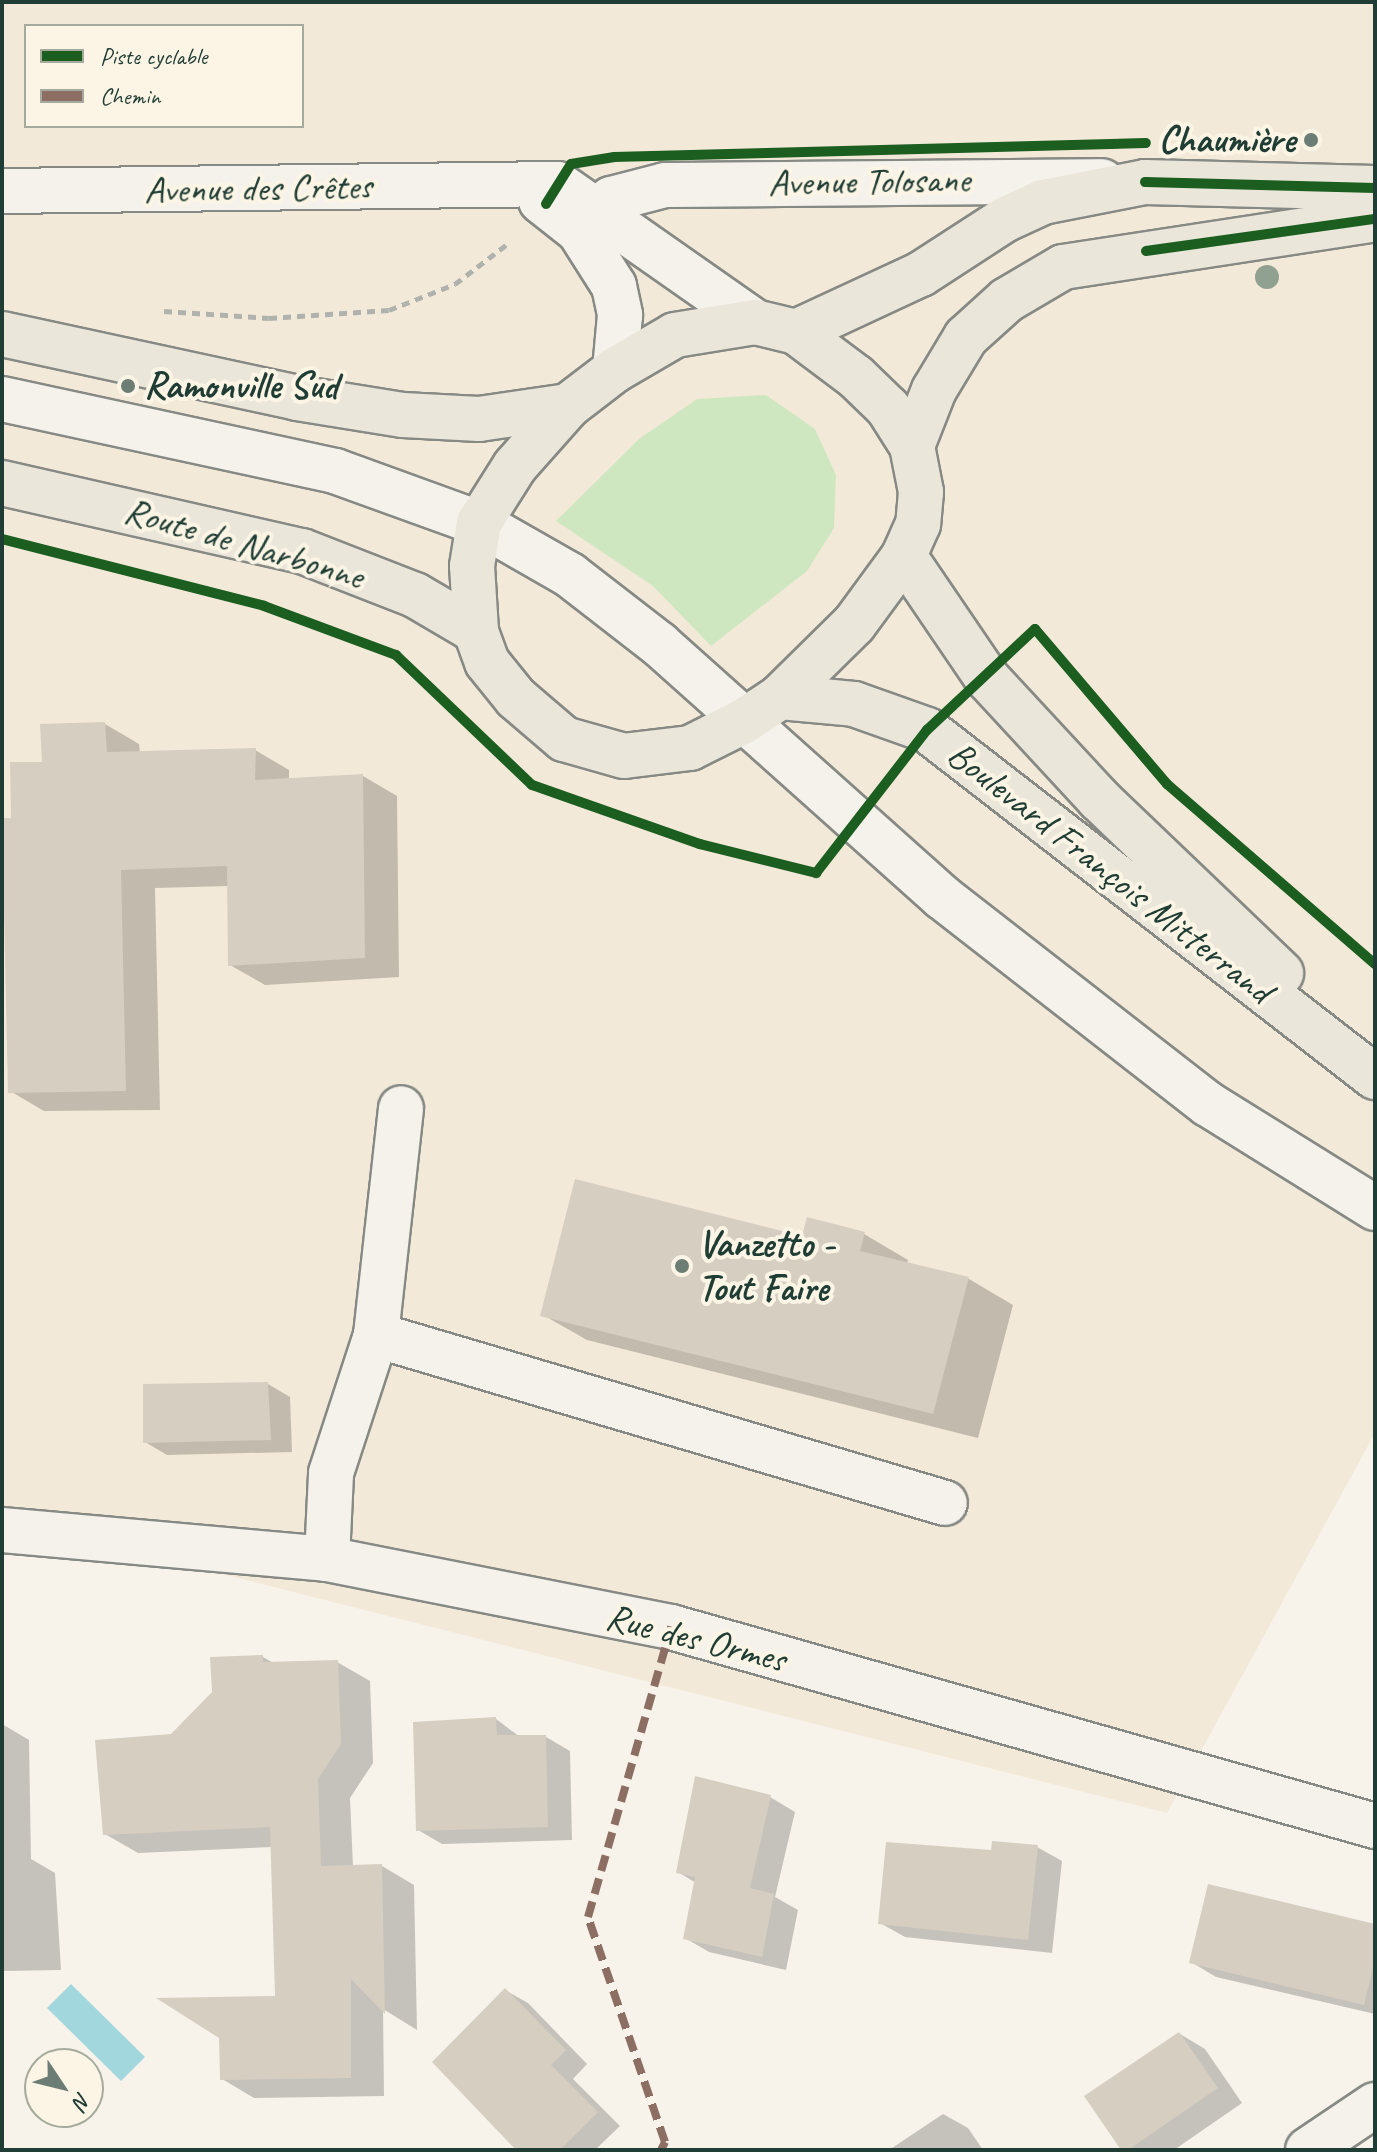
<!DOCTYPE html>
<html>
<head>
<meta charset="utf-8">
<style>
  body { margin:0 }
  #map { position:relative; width:1377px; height:2152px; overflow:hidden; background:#f7f3ea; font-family:Caveat,sans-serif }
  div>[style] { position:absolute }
  .built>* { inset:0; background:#f3e9d8 }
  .green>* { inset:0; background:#cee7c0 }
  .water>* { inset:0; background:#a1d7dd }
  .shadow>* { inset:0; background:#0003 }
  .building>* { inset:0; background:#d6cec1 }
  .path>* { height:5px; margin-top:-2.5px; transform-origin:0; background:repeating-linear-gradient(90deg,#b0b2ad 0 8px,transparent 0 14px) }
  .roads { filter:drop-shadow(2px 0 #868984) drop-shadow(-2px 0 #868984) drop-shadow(0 2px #868984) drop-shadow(0 -2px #868984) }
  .minor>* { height:44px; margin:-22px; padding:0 22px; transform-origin:22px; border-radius:22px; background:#f5f2ec }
  .major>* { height:44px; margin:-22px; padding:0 22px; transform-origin:22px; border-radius:22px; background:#ebe6da }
  .quiet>* { height:8px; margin-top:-4px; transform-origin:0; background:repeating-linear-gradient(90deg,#8d6e63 0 16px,transparent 0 24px) }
  .cycleway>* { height:10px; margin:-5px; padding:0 5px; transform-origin:5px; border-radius:5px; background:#1b5e20 }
  .trees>* { width:24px; height:24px; margin:-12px; border-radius:50%; background:#90a091 }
  .dots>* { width:22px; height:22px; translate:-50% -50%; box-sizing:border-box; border:4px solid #fcf5e5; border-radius:50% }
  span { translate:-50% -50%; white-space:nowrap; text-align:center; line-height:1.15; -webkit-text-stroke:8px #fcf5e5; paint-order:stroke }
  .poi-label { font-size:38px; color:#1f3d34; font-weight:700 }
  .right { translate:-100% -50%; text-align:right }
  .left { translate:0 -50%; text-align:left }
  .street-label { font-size:38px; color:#1f3d34 }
  .frame { position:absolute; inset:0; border:4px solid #1f3d34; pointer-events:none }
  .legend { position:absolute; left:24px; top:24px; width:280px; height:104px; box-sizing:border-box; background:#fcf5e5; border:2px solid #a4ab9e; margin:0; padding:10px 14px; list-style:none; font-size:24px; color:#1f3d34 }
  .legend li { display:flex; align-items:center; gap:16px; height:40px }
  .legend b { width:40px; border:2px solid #a4ab9e }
  .north { position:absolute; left:24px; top:2048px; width:80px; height:80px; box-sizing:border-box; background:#fcf5e5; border:2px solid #a4ab9e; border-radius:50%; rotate:125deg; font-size:22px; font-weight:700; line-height:32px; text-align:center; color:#1f3d34 }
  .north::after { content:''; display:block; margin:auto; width:28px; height:36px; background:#6b7d74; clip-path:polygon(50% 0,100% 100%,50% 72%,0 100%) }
</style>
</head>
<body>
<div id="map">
  <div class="built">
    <i style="clip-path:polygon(evenodd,2px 2px,1375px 2px,1375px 1433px,1167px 1813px,116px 1547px,2px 1550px,2px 2px,26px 26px,302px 26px,302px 126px,26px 126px,26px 26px)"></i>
  </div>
  <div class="green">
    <i style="clip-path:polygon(766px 395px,815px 429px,836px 475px,834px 528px,807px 571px,711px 646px,653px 586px,556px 521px,639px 439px,697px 399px)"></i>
  </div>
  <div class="water">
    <i style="clip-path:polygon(71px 1984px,145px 2057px,121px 2081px,47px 2008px)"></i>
  </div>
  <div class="shadow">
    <i style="clip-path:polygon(105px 724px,139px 744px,140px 753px,255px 750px,289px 770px,289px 780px,363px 776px,397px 796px,399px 977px,265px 985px,230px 965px,230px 886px,155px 888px,160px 1110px,44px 1111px,10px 1091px,13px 820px,44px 764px)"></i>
    <i style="clip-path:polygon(864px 1234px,908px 1260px,907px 1264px,969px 1279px,1013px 1305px,978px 1438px,587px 1340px,543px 1315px)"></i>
    <i style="clip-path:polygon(268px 1384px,290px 1397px,292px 1452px,167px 1455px,145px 1442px)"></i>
    <i style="clip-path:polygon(263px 1657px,275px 1664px,337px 1662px,370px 1681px,373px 1763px,350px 1798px,353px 1867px,382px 1866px,414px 1885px,417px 2030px,383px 2009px,384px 2096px,254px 2098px,222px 2079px,277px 1998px,272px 1847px,138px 1853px,105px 1834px,172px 1736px)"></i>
    <i style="clip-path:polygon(496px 1719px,520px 1737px,546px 1737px,570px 1751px,572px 1840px,442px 1844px,418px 1830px)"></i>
    <i style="clip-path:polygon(2px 1724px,29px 1740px,31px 1859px,55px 1873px,61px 1970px,2px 1971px)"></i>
    <i style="clip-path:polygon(770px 1797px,795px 1812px,775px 1897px,798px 1910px,786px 1970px,709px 1952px,685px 1938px,696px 1883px,678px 1872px)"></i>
    <i style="clip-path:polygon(1037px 1847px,1062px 1861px,1052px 1953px,905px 1937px,880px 1923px,992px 1852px)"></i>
    <i style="clip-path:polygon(1375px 1926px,1375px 2014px,1216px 1977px,1191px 1962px)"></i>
    <i style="clip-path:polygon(505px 1990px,528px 2003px,587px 2064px,573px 2079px,620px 2126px,595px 2150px,520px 2150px)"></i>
    <i style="clip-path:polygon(1180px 2034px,1205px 2049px,1242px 2103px,1174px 2150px,1123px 2150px)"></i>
    <i style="clip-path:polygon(943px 2114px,968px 2128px,983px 2150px,889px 2150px)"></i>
  </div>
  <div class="building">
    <i style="clip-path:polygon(105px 722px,107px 752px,256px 748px,255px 780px,363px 774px,365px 958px,228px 966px,227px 866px,121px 870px,126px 1091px,8px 1093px,2px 818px,11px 818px,10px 762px,42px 762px,40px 724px)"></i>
    <i style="clip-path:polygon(575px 1179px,802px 1236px,807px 1217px,865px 1232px,860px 1251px,969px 1277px,933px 1414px,540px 1316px)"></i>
    <i style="clip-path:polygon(268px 1382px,271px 1440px,143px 1443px,143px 1384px)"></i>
    <i style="clip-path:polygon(263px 1655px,263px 1662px,338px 1660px,341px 1744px,318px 1779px,321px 1866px,382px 1864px,385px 2014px,351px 1979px,351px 2078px,220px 2080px,219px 2038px,156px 1998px,275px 1996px,270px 1827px,103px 1835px,95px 1740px,171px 1734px,212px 1692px,210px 1657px)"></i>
    <i style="clip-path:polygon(496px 1717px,497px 1735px,546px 1735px,548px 1827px,416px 1831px,413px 1722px)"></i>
    <i style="clip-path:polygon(695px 1776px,771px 1795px,750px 1888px,774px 1894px,762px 1957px,683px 1939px,695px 1877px,676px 1873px)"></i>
    <i style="clip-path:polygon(992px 1841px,1038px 1845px,1028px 1940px,878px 1924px,886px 1842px,991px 1850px)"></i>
    <i style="clip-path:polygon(1208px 1884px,1375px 1924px,1375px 1959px,1364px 2005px,1189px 1963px)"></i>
    <i style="clip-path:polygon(505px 1988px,566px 2050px,551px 2065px,598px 2112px,560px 2150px,516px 2150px,432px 2062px)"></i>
    <i style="clip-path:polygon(1179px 2032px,1218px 2088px,1128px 2150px,1121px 2150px,1084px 2096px)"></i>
  </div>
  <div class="path">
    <i style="left:164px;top:311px;width:105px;rotate:3.8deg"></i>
    <i style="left:269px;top:318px;width:120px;rotate:-3.8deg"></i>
    <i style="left:389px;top:310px;width:71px;rotate:-21.5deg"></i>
    <i style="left:455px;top:284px;width:69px;rotate:-37.4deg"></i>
  </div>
  <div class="roads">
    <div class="minor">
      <i style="left:2px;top:191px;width:556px;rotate:-0.72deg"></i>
      <i style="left:558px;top:184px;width:241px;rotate:35deg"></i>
      <i style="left:541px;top:201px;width:48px;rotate:38.3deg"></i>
      <i style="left:579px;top:231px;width:65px;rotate:57.5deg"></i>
      <i style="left:614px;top:286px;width:30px;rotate:78deg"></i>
      <i style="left:620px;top:315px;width:55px;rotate:95.2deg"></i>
      <i style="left:598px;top:210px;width:17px;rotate:-40deg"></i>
      <i style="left:611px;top:199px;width:56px;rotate:-14.5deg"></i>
      <i style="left:665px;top:185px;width:437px;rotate:-0.5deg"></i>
      <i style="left:2px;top:399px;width:341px;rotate:12.2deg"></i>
      <i style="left:335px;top:471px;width:153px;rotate:19.9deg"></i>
      <i style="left:479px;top:523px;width:105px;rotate:29.7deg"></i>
      <i style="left:570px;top:575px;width:113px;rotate:37.8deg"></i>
      <i style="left:659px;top:644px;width:380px;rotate:41.8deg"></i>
      <i style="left:942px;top:897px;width:337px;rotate:37.9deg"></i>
      <i style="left:1208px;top:1104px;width:197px;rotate:31.9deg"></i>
      <i style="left:376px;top:1335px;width:593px;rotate:16.45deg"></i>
      <i style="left:2px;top:1530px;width:326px;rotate:5.1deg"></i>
      <i style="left:327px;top:1559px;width:351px;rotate:11.2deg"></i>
      <i style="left:671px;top:1627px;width:732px;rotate:15.78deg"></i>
      <i style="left:327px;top:1559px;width:86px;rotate:-87.3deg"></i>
      <i style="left:331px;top:1473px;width:145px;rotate:-71.9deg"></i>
      <i style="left:376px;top:1335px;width:228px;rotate:-83.7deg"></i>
      <i style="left:1308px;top:2150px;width:81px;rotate:-33.9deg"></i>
    </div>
    <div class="major">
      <i style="left:755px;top:322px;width:42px;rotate:13.7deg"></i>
      <i style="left:796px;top:332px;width:75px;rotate:36.9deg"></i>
      <i style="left:856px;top:377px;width:45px;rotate:44.1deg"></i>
      <i style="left:888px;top:408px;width:45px;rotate:57.7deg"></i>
      <i style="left:912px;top:446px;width:47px;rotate:78.9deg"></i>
      <i style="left:921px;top:492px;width:32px;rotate:95deg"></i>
      <i style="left:918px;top:524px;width:35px;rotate:114deg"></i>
      <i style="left:904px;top:556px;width:84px;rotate:126.3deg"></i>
      <i style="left:854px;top:624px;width:104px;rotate:135.4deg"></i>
      <i style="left:780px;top:697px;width:43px;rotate:146.3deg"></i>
      <i style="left:744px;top:721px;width:60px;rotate:153.4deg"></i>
      <i style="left:690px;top:748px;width:66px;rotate:173.1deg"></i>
      <i style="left:624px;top:756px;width:62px;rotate:-164.2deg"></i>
      <i style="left:564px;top:739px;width:63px;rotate:-139.5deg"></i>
      <i style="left:516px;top:698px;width:46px;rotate:-128.9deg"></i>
      <i style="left:487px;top:662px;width:33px;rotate:-110deg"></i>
      <i style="left:476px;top:631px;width:65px;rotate:-93.5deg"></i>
      <i style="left:472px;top:566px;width:44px;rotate:-80.8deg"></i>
      <i style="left:479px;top:523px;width:67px;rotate:-57.7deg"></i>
      <i style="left:515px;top:466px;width:80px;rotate:-48.5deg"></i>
      <i style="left:568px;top:406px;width:59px;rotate:-37.5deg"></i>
      <i style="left:615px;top:370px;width:69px;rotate:-30.3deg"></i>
      <i style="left:675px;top:335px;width:81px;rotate:-9.2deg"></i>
      <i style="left:796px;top:332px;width:138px;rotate:-24.9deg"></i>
      <i style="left:921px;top:274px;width:99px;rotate:-33deg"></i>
      <i style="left:1004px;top:220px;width:43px;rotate:-24.8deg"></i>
      <i style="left:1043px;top:202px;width:104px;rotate:-11.1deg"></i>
      <i style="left:1145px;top:182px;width:230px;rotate:1.5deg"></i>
      <i style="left:2px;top:334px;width:302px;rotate:12.2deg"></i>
      <i style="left:297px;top:398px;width:107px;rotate:9.1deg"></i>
      <i style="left:403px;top:415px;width:76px;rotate:3deg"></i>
      <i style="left:479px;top:419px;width:90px;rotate:-8.3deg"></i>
      <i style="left:912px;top:446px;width:60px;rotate:-68.6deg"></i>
      <i style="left:934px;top:390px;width:62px;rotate:-58.9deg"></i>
      <i style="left:966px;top:337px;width:55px;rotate:-42.1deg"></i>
      <i style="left:1007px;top:300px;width:65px;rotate:-30.5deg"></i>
      <i style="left:1063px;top:267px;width:316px;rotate:-8.7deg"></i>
      <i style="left:2px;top:483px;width:308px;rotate:12.8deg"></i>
      <i style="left:302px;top:551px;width:121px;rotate:21.3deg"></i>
      <i style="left:415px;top:595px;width:71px;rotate:30.5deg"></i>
      <i style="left:904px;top:556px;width:148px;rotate:55.8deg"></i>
      <i style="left:987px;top:678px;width:165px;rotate:47.2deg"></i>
      <i style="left:1099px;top:799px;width:252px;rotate:43.7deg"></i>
      <i style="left:780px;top:697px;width:74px;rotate:5.4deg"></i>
      <i style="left:854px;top:704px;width:77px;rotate:19.6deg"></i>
      <i style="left:927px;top:730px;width:567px;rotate:37.76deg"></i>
    </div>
  </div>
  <div class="quiet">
    <i style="left:661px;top:2150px;width:9px;rotate:-63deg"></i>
    <i style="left:665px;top:2142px;width:238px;rotate:-108.9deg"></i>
    <i style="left:588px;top:1917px;width:302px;rotate:-74deg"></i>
  </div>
  <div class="cycleway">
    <i style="left:1145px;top:182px;width:230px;rotate:1.5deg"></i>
    <i style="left:546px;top:204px;width:47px;rotate:-58deg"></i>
    <i style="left:571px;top:164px;width:44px;rotate:-9.2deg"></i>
    <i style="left:614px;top:157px;width:532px;rotate:-1.51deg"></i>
    <i style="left:1146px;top:251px;width:231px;rotate:-8deg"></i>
    <i style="left:2px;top:539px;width:270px;rotate:14.3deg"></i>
    <i style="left:264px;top:606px;width:141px;rotate:20.4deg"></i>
    <i style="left:396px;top:655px;width:188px;rotate:43.7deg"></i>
    <i style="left:532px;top:785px;width:178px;rotate:19.4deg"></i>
    <i style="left:700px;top:844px;width:120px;rotate:14deg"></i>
    <i style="left:816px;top:873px;width:181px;rotate:-52.2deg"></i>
    <i style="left:927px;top:730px;width:148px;rotate:-43.1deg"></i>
    <i style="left:1035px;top:629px;width:204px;rotate:49.6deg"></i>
    <i style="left:1167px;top:784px;width:275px;rotate:40.9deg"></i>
  </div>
  <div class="trees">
    <i style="left:1267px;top:277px"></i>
  </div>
  <div class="dots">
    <i style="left:1311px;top:140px;background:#6b7d74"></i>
    <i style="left:128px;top:386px;background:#6b7d74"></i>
    <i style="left:682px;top:1266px;background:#6b7d74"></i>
  </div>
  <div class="poi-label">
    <span class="right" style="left:1295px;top:140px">Chaumière</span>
    <span class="left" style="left:144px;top:386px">Ramonville Sud</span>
    <span class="left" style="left:698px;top:1266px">Vanzetto -<br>Tout Faire</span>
  </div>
  <div class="street-label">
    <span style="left:869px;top:181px;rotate:-1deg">Avenue Tolosane</span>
    <span style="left:258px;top:188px;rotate:-1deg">Avenue des Crêtes</span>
    <span style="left:244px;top:543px;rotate:16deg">Route de Narbonne</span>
    <span style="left:1110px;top:872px;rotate:38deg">Boulevard François Mitterrand</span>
    <span style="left:696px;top:1638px;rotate:14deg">Rue des Ormes</span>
  </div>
  <div class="frame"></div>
  <ul class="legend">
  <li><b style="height:10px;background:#1b5e20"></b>Piste cyclable</li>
  <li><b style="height:10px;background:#8d6e63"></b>Chemin</li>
  </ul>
  <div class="north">N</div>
</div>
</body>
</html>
